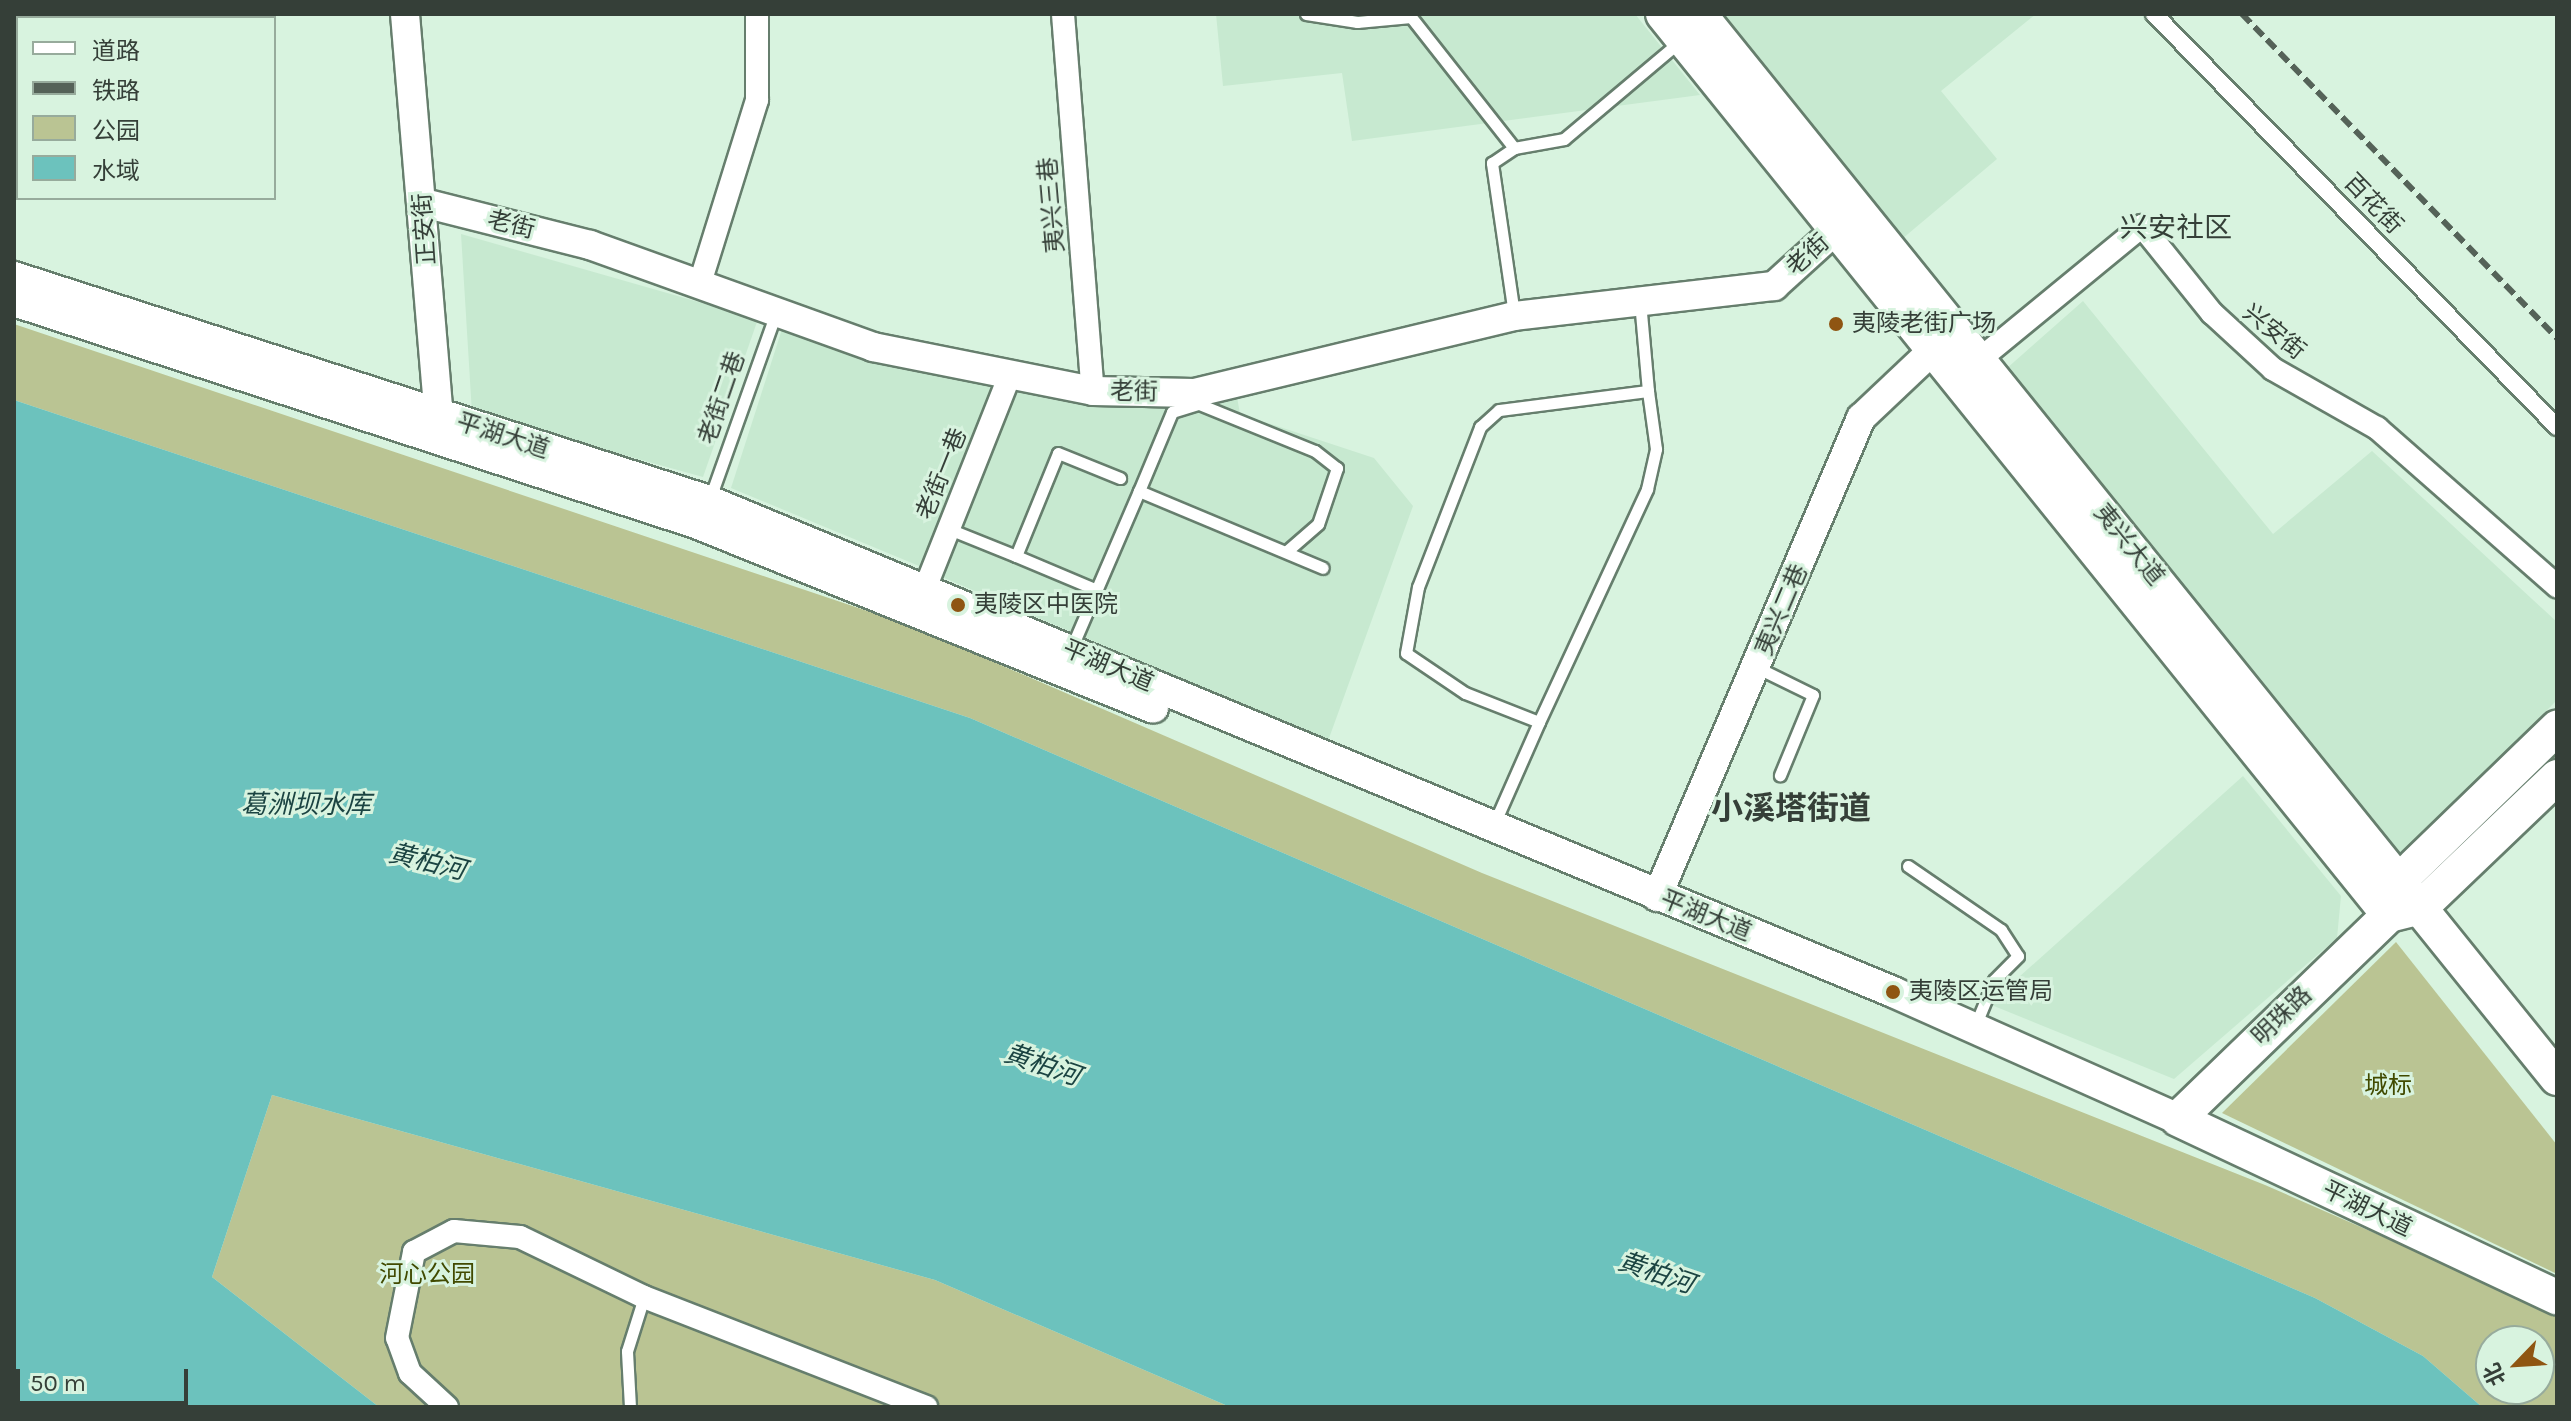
<!DOCTYPE html>
<html>
<head>
<meta charset="utf-8">
<style>
  body { margin:0 }
  #map { position:relative; width:2571px; height:1421px; overflow:hidden; background:#d8f3df; font-family:Karla,"Noto Sans SC",sans-serif }
  div>[style] { position:absolute }
  .built>* { inset:0; background:#c7e9d0 }
  .green>* { inset:0; background:#bac493 }
  .water>* { inset:0; background:#6cc2bd }
  .roads { filter:drop-shadow(2px 0 #667e6d) drop-shadow(-2px 0 #667e6d) drop-shadow(0 2px #667e6d) drop-shadow(0 -2px #667e6d) }
  .service>* { height:11px; margin:-5.5px; padding:0 5.5px; transform-origin:5.5px; border-radius:5.5px; background:#fff }
  .pedestrian>* { height:16px; margin:-8px; padding:0 8px; transform-origin:8px; border-radius:8px; background:#fff }
  .minor>* { height:22px; margin:-11px; padding:0 11px; transform-origin:11px; border-radius:11px; background:#fff }
  .tertiary>* { height:28px; margin:-14px; padding:0 14px; transform-origin:14px; border-radius:14px; background:#fff }
  .secondary>* { height:30px; margin:-15px; padding:0 15px; transform-origin:15px; border-radius:15px; background:#fff }
  .primary>* { height:34px; margin:-17px; padding:0 17px; transform-origin:17px; border-radius:17px; background:#fff }
  .rail>* { height:6px; margin-top:-3px; transform-origin:0; background:repeating-linear-gradient(90deg,#556258 0 12px,transparent 0 18px) }
  .dots>* { width:22px; height:22px; translate:-50% -50%; box-sizing:border-box; border:4px solid #d8f3df; border-radius:50% }
  span { translate:-50% -50%; white-space:nowrap; text-align:center; line-height:1.15; -webkit-text-stroke:6px #d8f3df; paint-order:stroke }
  .street-label { font-size:24px; color:#353f38 }
  .poi-label { font-size:24px; color:#353f38 }
  .left { translate:0 -50%; text-align:left }
  .park-label { font-size:24px; color:#414a00 }
  .water-label { font-size:26px; color:#1b4442; font-style:italic }
  .quarter-label { font-size:28px; color:#353f38 }
  .district-label { font-size:32px; color:#353f38; font-weight:700 }
  .frame { position:absolute; inset:0; border:16px solid #353f38; pointer-events:none }
  .legend { position:absolute; left:16px; top:16px; width:260px; height:184px; box-sizing:border-box; background:#d8f3df; border:2px solid #97ab9c; margin:0; padding:10px 14px; list-style:none; font-size:24px; color:#353f38 }
  .legend li { display:flex; align-items:center; gap:16px; height:40px }
  .legend b { width:40px; border:2px solid #97ab9c }
  .north { position:absolute; left:2475px; top:1325px; width:80px; height:80px; box-sizing:border-box; background:#d8f3df; border:2px solid #97ab9c; border-radius:50%; rotate:245deg; font-size:22px; font-weight:700; line-height:32px; text-align:center; color:#353f38 }
  .north::after { content:''; display:block; margin:auto; width:28px; height:36px; background:#8f5512; clip-path:polygon(50% 0,100% 100%,50% 72%,0 100%) }
  .scale { position:absolute; left:16px; top:1369px; width:172px; height:36px; box-sizing:border-box; border:4px solid #353f38; border-top:0; padding-left:10px; font-size:24px; line-height:28px; white-space:nowrap; color:#353f38; -webkit-text-stroke:6px #d8f3df; paint-order:stroke }
</style>
</head>
<body>
<div id="map">
  <div class="built">
    <i style="clip-path:polygon(1216px 14px,1635px 14px,1700px 95px,1352px 141px,1342px 73px,1223px 86px)"></i>
    <i style="clip-path:polygon(1717px 14px,2036px 14px,1941px 91px,1997px 159px,1902px 239px)"></i>
    <i style="clip-path:polygon(461px 234px,758px 319px,703px 477px,472px 413px)"></i>
    <i style="clip-path:polygon(2083px 301px,2273px 534px,2372px 451px,2557px 622px,2557px 700px,2403px 856px,2006px 369px)"></i>
    <i style="clip-path:polygon(783px 326px,996px 384px,924px 568px,731px 488px)"></i>
    <i style="clip-path:polygon(1015px 389px,1236px 391px,1240px 414px,1374px 458px,1413px 506px,1328px 741px,942px 577px)"></i>
    <i style="clip-path:polygon(2243px 776px,2341px 896px,2337px 938px,2174px 1079px,1989px 1004px)"></i>
  </div>
  <div class="green">
    <i style="clip-path:polygon(evenodd,14px 324px,906px 624px,1482px 873px,2265px 1185px,2557px 1313px,2557px 1407px,2482px 1407px,2423px 1356px,2315px 1298px,970px 718px,14px 400px,14px 324px,2491px 1341px,2539px 1341px,2539px 1389px,2491px 1389px,2491px 1341px)"></i>
    <i style="clip-path:polygon(2396px 942px,2557px 1145px,2557px 1274px,2222px 1113px)"></i>
    <i style="clip-path:polygon(272px 1095px,935px 1280px,1230px 1407px,379px 1407px,212px 1277px)"></i>
  </div>
  <div class="water">
    <i style="clip-path:polygon(14px 400px,970px 718px,2315px 1298px,2423px 1356px,2482px 1407px,1230px 1407px,935px 1280px,272px 1095px,212px 1277px,379px 1407px,14px 1407px)"></i>
  </div>
  <div class="roads">
    <div class="service">
      <i style="left:1306px;top:14px;width:52px;rotate:8.9deg"></i>
      <i style="left:1357px;top:22px;width:54px;rotate:-5.3deg"></i>
      <i style="left:1411px;top:17px;width:167px;rotate:51.8deg"></i>
      <i style="left:1514px;top:148px;width:51px;rotate:-10.2deg"></i>
      <i style="left:1564px;top:139px;width:150px;rotate:-40.1deg"></i>
      <i style="left:1514px;top:314px;width:153px;rotate:-98.3deg"></i>
      <i style="left:1492px;top:163px;width:27px;rotate:-34deg"></i>
      <i style="left:1139px;top:491px;width:86px;rotate:-67.3deg"></i>
      <i style="left:1172px;top:412px;width:28px;rotate:-17deg"></i>
      <i style="left:1199px;top:404px;width:125px;rotate:22.1deg"></i>
      <i style="left:1315px;top:451px;width:28px;rotate:38deg"></i>
      <i style="left:1337px;top:468px;width:59px;rotate:108.7deg"></i>
      <i style="left:1318px;top:524px;width:40px;rotate:139deg"></i>
      <i style="left:709px;top:501px;width:200px;rotate:-70.4deg"></i>
      <i style="left:949px;top:529px;width:72px;rotate:21.9deg"></i>
      <i style="left:1097px;top:590px;width:88px;rotate:-157.2deg"></i>
      <i style="left:1016px;top:556px;width:111px;rotate:-67.8deg"></i>
      <i style="left:1058px;top:453px;width:67px;rotate:22deg"></i>
      <i style="left:1071px;top:649px;width:172px;rotate:-66.7deg"></i>
      <i style="left:1139px;top:491px;width:199px;rotate:22.7deg"></i>
      <i style="left:1758px;top:668px;width:61px;rotate:26.1deg"></i>
      <i style="left:1813px;top:695px;width:87px;rotate:112.4deg"></i>
      <i style="left:1539px;top:722px;width:257px;rotate:-65.1deg"></i>
      <i style="left:1647px;top:489px;width:41px;rotate:-77.3deg"></i>
      <i style="left:1656px;top:449px;width:59px;rotate:-97.9deg"></i>
      <i style="left:1494px;top:824px;width:111px;rotate:-66.2deg"></i>
      <i style="left:1539px;top:722px;width:79px;rotate:-158.6deg"></i>
      <i style="left:1465px;top:693px;width:71px;rotate:-145.9deg"></i>
      <i style="left:1406px;top:653px;width:67px;rotate:-79.7deg"></i>
      <i style="left:1418px;top:587px;width:172px;rotate:-68.8deg"></i>
      <i style="left:1480px;top:427px;width:25px;rotate:-42deg"></i>
      <i style="left:1499px;top:410px;width:150px;rotate:-7.3deg"></i>
      <i style="left:1648px;top:391px;width:89px;rotate:-95.1deg"></i>
      <i style="left:1908px;top:866px;width:113px;rotate:34.5deg"></i>
      <i style="left:2001px;top:930px;width:31px;rotate:57deg"></i>
      <i style="left:2018px;top:956px;width:34px;rotate:135deg"></i>
      <i style="left:1994px;top:980px;width:50px;rotate:112.4deg"></i>
      <i style="left:630px;top:1407px;width:56px;rotate:-93.1deg"></i>
      <i style="left:627px;top:1351px;width:57px;rotate:-72.5deg"></i>
    </div>
    <div class="pedestrian">
      <i style="left:2154px;top:14px;width:577px;rotate:45.7deg"></i>
    </div>
    <div class="minor">
      <i style="left:1063px;top:14px;width:378px;rotate:85.5deg"></i>
      <i style="left:700px;top:283px;width:192px;rotate:-72.7deg"></i>
      <i style="left:757px;top:100px;width:86px;rotate:-90deg"></i>
      <i style="left:1980px;top:359px;width:210px;rotate:-39.4deg"></i>
      <i style="left:2142px;top:226px;width:112px;rotate:51.2deg"></i>
      <i style="left:2212px;top:313px;width:83px;rotate:42.6deg"></i>
      <i style="left:2273px;top:369px;width:120px;rotate:29.6deg"></i>
      <i style="left:2377px;top:428px;width:240px;rotate:41.3deg"></i>
      <i style="left:924px;top:591px;width:230px;rotate:-68.3deg"></i>
      <i style="left:447px;top:1407px;width:50px;rotate:-137.4deg"></i>
      <i style="left:410px;top:1373px;width:37px;rotate:-110deg"></i>
      <i style="left:397px;top:1338px;width:88px;rotate:-78.8deg"></i>
      <i style="left:414px;top:1252px;width:45px;rotate:-27.7deg"></i>
      <i style="left:454px;top:1231px;width:66px;rotate:5.2deg"></i>
      <i style="left:520px;top:1237px;width:138px;rotate:25.8deg"></i>
      <i style="left:644px;top:1297px;width:303px;rotate:21.3deg"></i>
    </div>
    <div class="tertiary">
      <i style="left:405px;top:14px;width:422px;rotate:85.2deg"></i>
      <i style="left:424px;top:203px;width:171px;rotate:14.2deg"></i>
      <i style="left:590px;top:245px;width:301px;rotate:19.8deg"></i>
      <i style="left:873px;top:347px;width:224px;rotate:11.3deg"></i>
      <i style="left:1093px;top:391px;width:101px;rotate:1.1deg"></i>
      <i style="left:1194px;top:393px;width:329px;rotate:-13.5deg"></i>
      <i style="left:1514px;top:316px;width:262px;rotate:-6.6deg"></i>
      <i style="left:1774px;top:286px;width:88px;rotate:-42.2deg"></i>
      <i style="left:1657px;top:897px;width:521px;rotate:-66.93deg"></i>
      <i style="left:1861px;top:418px;width:103px;rotate:-43.4deg"></i>
    </div>
    <div class="secondary">
      <i style="left:14px;top:277px;width:730px;rotate:17.86deg"></i>
      <i style="left:709px;top:501px;width:1282px;rotate:22.52deg"></i>
      <i style="left:1893px;top:992px;width:312px;rotate:24deg"></i>
      <i style="left:14px;top:301px;width:717px;rotate:18.03deg"></i>
      <i style="left:696px;top:523px;width:493px;rotate:22deg"></i>
    </div>
    <div class="primary">
      <i style="left:1663px;top:14px;width:1157px;rotate:51.14deg"></i>
      <i style="left:1699px;top:14px;width:1367px;rotate:51.12deg"></i>
      <i style="left:2557px;top:777px;width:188px;rotate:136.3deg"></i>
      <i style="left:2421px;top:907px;width:33px;rotate:166deg"></i>
      <i style="left:2389px;top:915px;width:293px;rotate:136deg"></i>
      <i style="left:2178px;top:1119px;width:419px;rotate:25.2deg"></i>
      <i style="left:2394px;top:900px;width:21px;rotate:-73deg"></i>
      <i style="left:2400px;top:880px;width:219px;rotate:-44.1deg"></i>
    </div>
  </div>
  <div class="rail">
    <i style="left:2242px;top:14px;width:452px;rotate:45.8deg"></i>
  </div>
  <div class="dots">
    <i style="left:1836px;top:324px;background:#8f5512"></i>
    <i style="left:958px;top:605px;background:#8f5512"></i>
    <i style="left:1893px;top:992px;background:#8f5512"></i>
  </div>
  <div class="street-label">
    <span style="left:2373px;top:204px;rotate:46deg">百花街</span>
    <span style="left:1052px;top:205px;rotate:-95deg">夷兴三巷</span>
    <span style="left:511px;top:225px;rotate:14deg">老街</span>
    <span style="left:425px;top:229px;rotate:-94deg">正安街</span>
    <span style="left:1808px;top:255px;rotate:-42deg">老街</span>
    <span style="left:2274px;top:332px;rotate:39deg">兴安街</span>
    <span style="left:1134px;top:392px;rotate:1deg">老街</span>
    <span style="left:722px;top:398px;rotate:-71deg">老街二巷</span>
    <span style="left:503px;top:436px;rotate:18deg">平湖大道</span>
    <span style="left:942px;top:474px;rotate:-68deg">老街一巷</span>
    <span style="left:2129px;top:545px;rotate:51deg">夷兴大道</span>
    <span style="left:1782px;top:610px;rotate:-67deg">夷兴二巷</span>
    <span style="left:1108px;top:666px;rotate:23deg">平湖大道</span>
    <span style="left:1706px;top:916px;rotate:22deg">平湖大道</span>
    <span style="left:2282px;top:1016px;rotate:-44deg">明珠路</span>
    <span style="left:2367px;top:1209px;rotate:26deg">平湖大道</span>
  </div>
  <div class="poi-label">
    <span class="left" style="left:1852px;top:324px">夷陵老街广场</span>
    <span class="left" style="left:974px;top:605px">夷陵区中医院</span>
    <span class="left" style="left:1909px;top:992px">夷陵区运管局</span>
  </div>
  <div class="park-label">
    <span style="left:2388px;top:1086px">城标</span>
    <span style="left:427px;top:1275px">河心公园</span>
  </div>
  <div class="water-label">
    <span style="left:306px;top:805px">葛洲坝水库</span>
    <span style="left:427px;top:862px;rotate:14deg">黄柏河</span>
    <span style="left:1042px;top:1065px;rotate:19deg">黄柏河</span>
    <span style="left:1656px;top:1273px;rotate:19deg">黄柏河</span>
  </div>
  <div class="quarter-label">
    <span style="left:2176px;top:228px">兴安社区</span>
  </div>
  <div class="district-label">
    <span style="left:1791px;top:809px">小溪塔街道</span>
  </div>
  <div class="frame"></div>
  <ul class="legend">
  <li><b style="height:10px;background:#fff"></b>道路</li>
  <li><b style="height:10px;background:#556258"></b>铁路</li>
  <li><b style="height:22px;background:#bac493"></b>公园</li>
  <li><b style="height:22px;background:#6cc2bd"></b>水域</li>
  </ul>
  <div class="north">北</div>
  <div class="scale">50 m</div>
</div>
</body>
</html>
